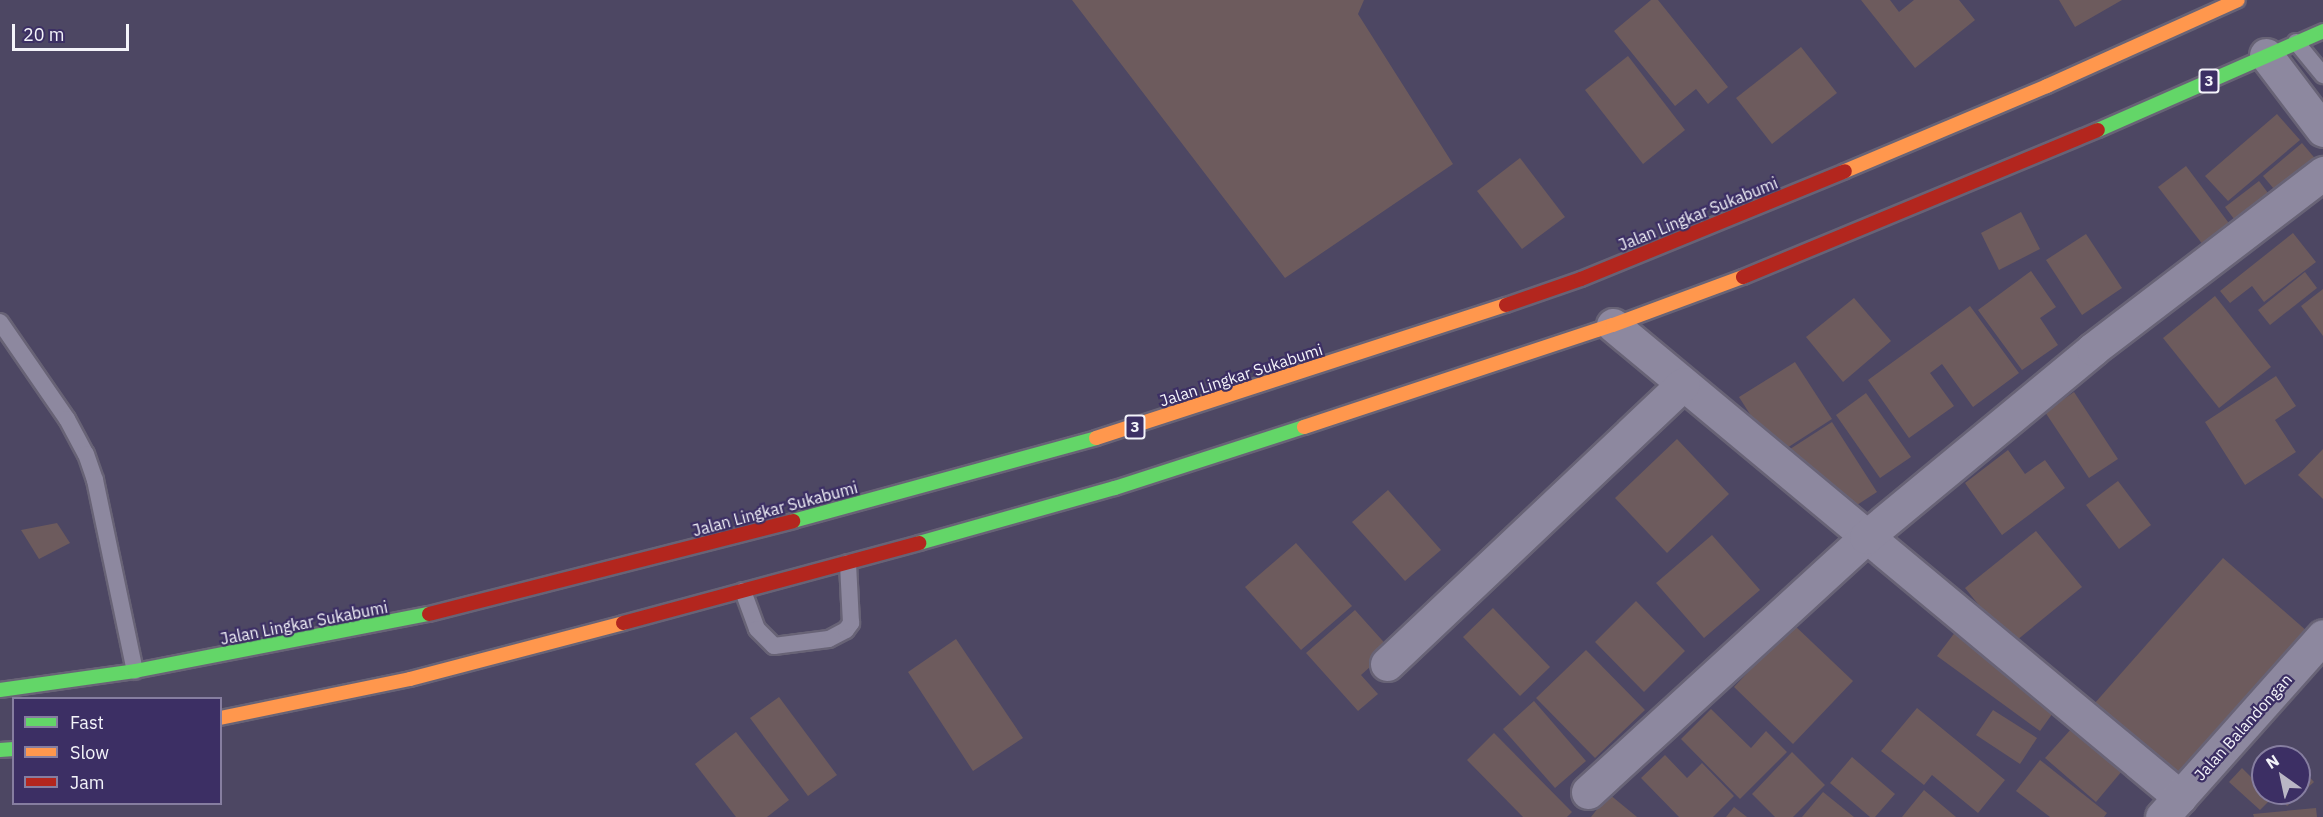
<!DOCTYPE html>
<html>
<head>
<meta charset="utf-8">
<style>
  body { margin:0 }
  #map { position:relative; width:2323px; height:817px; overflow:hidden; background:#4d4763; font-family:"IBM Plex Sans",sans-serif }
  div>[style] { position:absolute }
  .building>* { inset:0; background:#6d5b5d }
  .roads { filter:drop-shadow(2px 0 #686376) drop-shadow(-2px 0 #686376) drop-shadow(0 2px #686376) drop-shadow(0 -2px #686376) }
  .lane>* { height:16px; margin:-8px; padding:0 8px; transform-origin:8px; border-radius:8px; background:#8d889f }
  .street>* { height:33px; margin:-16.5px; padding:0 16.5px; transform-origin:16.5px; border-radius:16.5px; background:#8d889f }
  .fast>* { height:14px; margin:-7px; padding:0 7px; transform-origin:7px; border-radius:7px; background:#63d668 }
  .slow>* { height:14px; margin:-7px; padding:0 7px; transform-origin:7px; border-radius:7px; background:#ff974d }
  .jam>* { height:14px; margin:-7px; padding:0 7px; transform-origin:7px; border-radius:7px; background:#b3261e }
  span { translate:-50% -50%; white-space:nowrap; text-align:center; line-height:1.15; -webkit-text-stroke:4.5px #3c2f64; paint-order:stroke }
  .shield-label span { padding:2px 4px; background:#3c2f64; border:2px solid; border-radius:4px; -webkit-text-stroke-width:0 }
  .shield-label { font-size:15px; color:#f4f4fa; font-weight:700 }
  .street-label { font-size:16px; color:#f4f4fa }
  .legend { position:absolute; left:12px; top:697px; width:210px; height:108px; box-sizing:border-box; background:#3c2f64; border:2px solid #867ea0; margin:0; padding:8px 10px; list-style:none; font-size:18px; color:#f4f4fa }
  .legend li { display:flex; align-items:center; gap:12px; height:30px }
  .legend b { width:30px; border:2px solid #867ea0 }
  .north { position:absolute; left:2251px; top:745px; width:60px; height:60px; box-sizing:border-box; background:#3c2f64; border:2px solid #867ea0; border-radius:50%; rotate:327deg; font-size:16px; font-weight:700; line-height:24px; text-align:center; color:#f4f4fa }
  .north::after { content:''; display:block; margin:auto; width:21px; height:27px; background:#bab7c5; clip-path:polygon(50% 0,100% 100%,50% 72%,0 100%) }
  .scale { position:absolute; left:12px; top:24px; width:117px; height:27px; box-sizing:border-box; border:3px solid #f4f4fa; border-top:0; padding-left:8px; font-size:18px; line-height:21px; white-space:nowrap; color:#f4f4fa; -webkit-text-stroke:4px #3c2f64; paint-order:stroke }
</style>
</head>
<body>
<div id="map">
  <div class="building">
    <i style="clip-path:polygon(1072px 0,1364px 0,1358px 14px,1453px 164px,1285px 278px)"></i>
    <i style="clip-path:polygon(1651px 0,1658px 0,1728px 87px,1708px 104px,1696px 89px,1675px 106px,1614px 31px)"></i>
    <i style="clip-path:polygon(1861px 0,1890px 0,1899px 12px,1914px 0,1959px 0,1975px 20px,1915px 68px)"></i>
    <i style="clip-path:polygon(2059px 0,2122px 0,2075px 27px)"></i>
    <i style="clip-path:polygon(1801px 47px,1837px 93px,1772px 144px,1736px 98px)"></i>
    <i style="clip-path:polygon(1628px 56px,1685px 130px,1643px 164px,1585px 90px)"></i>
    <i style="clip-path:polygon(2277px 114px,2300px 140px,2228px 201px,2205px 176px)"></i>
    <i style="clip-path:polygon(2302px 143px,2318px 162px,2279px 195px,2263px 176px)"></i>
    <i style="clip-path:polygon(1520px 158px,1565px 217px,1522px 249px,1477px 191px)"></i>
    <i style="clip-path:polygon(2186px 166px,2234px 230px,2207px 250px,2158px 187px)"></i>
    <i style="clip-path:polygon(2259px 181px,2274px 201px,2240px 227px,2225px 207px)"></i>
    <i style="clip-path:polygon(2021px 212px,2040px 249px,1999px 270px,1981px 233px)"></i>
    <i style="clip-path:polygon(2293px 233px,2316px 262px,2264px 302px,2252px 286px,2230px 303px,2220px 291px)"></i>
    <i style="clip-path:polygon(2086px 234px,2122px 288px,2082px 315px,2046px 260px)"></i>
    <i style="clip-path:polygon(2031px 271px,2056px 307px,2040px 318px,2058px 345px,2022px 370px,1978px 310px)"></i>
    <i style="clip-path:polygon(2305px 272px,2317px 288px,2270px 325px,2258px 310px)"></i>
    <i style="clip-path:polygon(2323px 289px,2323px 336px,2301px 306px)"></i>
    <i style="clip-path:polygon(2215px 296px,2271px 367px,2219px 408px,2163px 338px)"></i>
    <i style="clip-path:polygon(1854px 298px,1891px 341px,1843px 382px,1806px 337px)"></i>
    <i style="clip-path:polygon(1970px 306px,2019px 373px,1973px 407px,1942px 364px,1930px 373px,1954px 406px,1909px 438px,1868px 380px)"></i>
    <i style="clip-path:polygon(1795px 362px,1832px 419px,1776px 455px,1739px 397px)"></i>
    <i style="clip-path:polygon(2276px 376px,2296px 406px,2275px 420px,2296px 452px,2245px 485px,2205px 422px)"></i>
    <i style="clip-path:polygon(2074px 392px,2118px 459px,2089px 478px,2045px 412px)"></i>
    <i style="clip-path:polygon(1866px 393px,1911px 457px,1880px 478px,1836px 415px)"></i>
    <i style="clip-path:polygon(1832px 422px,1877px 492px,1843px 514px,1787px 451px)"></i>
    <i style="clip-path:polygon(1677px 439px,1729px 494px,1667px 553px,1615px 498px)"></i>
    <i style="clip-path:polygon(2323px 449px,2323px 499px,2298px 475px)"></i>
    <i style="clip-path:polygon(2008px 450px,2025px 474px,2045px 460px,2065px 488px,2002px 535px,1965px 483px)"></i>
    <i style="clip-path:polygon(2118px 481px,2151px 525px,2119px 549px,2086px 505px)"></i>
    <i style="clip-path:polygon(1388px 490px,1441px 550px,1405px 581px,1352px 522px)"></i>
    <i style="clip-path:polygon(57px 523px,70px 543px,39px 559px,21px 530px)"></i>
    <i style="clip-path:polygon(2036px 531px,2082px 587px,2011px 645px,1965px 588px)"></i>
    <i style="clip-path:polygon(1712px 535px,1760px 590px,1704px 638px,1656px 583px)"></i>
    <i style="clip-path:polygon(1296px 543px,1352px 606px,1301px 650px,1245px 587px)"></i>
    <i style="clip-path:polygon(2223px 558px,2308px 632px,2179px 778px,2094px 704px)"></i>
    <i style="clip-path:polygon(1636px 601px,1685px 651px,1644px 692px,1595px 642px)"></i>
    <i style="clip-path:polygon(1493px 608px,1550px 667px,1520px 696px,1463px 637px)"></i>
    <i style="clip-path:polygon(1355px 610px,1390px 649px,1361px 675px,1378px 694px,1358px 711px,1306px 653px)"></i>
    <i style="clip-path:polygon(1793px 624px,1853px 681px,1793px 744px,1734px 687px)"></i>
    <i style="clip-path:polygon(1956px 631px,2058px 706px,2040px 731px,1937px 656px)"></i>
    <i style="clip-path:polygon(956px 639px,1023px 738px,973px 771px,908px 672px)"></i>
    <i style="clip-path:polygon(1586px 650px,1645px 710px,1595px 758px,1536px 698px)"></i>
    <i style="clip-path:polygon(779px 697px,837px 775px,808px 796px,750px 718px)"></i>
    <i style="clip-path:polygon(1534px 701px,1586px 761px,1555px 788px,1503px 729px)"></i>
    <i style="clip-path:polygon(1917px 708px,2005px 780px,1978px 813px,1932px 775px,1924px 785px,1881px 751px)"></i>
    <i style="clip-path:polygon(1711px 709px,1751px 748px,1766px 731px,1787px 752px,1740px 799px,1681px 739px)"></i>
    <i style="clip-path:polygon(1993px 710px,2037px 738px,2020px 764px,1976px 735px)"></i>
    <i style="clip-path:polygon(2072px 728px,2122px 771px,2096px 802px,2045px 758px)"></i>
    <i style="clip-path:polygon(736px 732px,789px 800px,767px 817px,736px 817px,695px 764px)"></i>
    <i style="clip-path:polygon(1494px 733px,1572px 812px,1567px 817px,1523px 817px,1467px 760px)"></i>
    <i style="clip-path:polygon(1792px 752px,1825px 785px,1793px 817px,1775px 817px,1752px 794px)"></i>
    <i style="clip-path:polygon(1665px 755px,1687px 778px,1702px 763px,1734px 796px,1713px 817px,1679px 817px,1641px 778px)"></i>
    <i style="clip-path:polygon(1852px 757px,1895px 794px,1875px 817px,1870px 817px,1830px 783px)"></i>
    <i style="clip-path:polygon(2040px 760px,2107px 813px,2104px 817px,2050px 817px,2016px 791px)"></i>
    <i style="clip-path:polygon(2299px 766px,2314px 782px,2287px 806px,2275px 793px,2299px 793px)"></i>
    <i style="clip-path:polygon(2242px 768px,2263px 789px,2263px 793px,2272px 798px,2260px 810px,2229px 782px)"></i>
    <i style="clip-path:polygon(1924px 790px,1956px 817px,1902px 817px)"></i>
    <i style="clip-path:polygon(1823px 792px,1854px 817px,1802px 817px)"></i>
    <i style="clip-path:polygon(1609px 794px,1637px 817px,1591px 817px)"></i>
    <i style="clip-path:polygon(1734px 807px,1747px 817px,1726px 817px)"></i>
    <i style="clip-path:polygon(2316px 808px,2317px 817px,2254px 817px,2253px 814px)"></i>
  </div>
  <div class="roads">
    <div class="lane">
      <i style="left:2296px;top:42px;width:43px;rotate:50.7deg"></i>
      <i style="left:0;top:322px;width:118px;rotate:55.4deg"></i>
      <i style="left:67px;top:419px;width:40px;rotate:62deg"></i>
      <i style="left:86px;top:454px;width:28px;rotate:71deg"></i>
      <i style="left:95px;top:480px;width:195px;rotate:78.2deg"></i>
      <i style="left:743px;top:591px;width:40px;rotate:69.8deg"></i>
      <i style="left:757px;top:629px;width:24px;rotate:45deg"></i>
      <i style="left:774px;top:646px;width:55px;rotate:-7.3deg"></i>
      <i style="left:829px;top:639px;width:19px;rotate:-28deg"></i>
      <i style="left:846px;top:630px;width:9px;rotate:-54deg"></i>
      <i style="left:851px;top:623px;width:60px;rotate:-92.9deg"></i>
    </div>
    <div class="street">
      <i style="left:2266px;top:55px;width:94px;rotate:52.8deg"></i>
      <i style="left:1613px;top:325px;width:738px;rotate:39.78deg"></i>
      <i style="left:1387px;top:664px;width:407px;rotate:-43.4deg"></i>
      <i style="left:1588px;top:792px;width:377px;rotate:-42.5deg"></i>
      <i style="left:1866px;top:537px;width:295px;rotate:-39.6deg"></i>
      <i style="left:2093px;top:349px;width:290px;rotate:-37.4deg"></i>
      <i style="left:2162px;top:817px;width:242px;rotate:-48.3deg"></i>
    </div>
    <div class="fast">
      <i style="left:2098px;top:130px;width:246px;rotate:-23.7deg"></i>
      <i style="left:793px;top:521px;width:314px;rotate:-15.3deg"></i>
      <i style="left:919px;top:543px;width:204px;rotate:-15.7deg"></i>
      <i style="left:1115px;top:488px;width:199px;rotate:-17.9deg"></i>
      <i style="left:0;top:690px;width:136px;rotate:-8deg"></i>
      <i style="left:135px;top:671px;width:299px;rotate:-11deg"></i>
      <i style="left:0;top:750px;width:14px;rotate:-4deg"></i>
    </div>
    <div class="slow">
      <i style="left:1845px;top:171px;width:219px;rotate:-22.8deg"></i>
      <i style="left:2047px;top:86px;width:209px;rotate:-24.2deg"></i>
      <i style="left:1304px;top:427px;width:325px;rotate:-18.3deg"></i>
      <i style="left:1613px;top:325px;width:139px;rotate:-20.3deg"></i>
      <i style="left:1096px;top:438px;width:431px;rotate:-18deg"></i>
      <i style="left:220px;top:718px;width:194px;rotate:-11.6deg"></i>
      <i style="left:410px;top:679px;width:220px;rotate:-14.7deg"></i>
    </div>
    <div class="jam">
      <i style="left:1743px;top:277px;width:384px;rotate:-22.5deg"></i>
      <i style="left:1506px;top:305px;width:79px;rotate:-19.1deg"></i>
      <i style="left:1581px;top:279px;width:285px;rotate:-22.2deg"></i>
      <i style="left:429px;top:614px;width:376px;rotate:-14.3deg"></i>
      <i style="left:623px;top:623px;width:307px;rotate:-15.1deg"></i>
    </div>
  </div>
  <div class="shield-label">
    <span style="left:2209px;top:81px">3</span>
    <span style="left:1135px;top:427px">3</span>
  </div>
  <div class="street-label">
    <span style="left:1698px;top:214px;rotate:-22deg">Jalan Lingkar Sukabumi</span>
    <span style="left:1241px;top:375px;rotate:-18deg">Jalan Lingkar Sukabumi</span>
    <span style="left:775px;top:509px;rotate:-15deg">Jalan Lingkar Sukabumi</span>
    <span style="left:304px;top:623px;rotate:-11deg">Jalan Lingkar Sukabumi</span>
    <span style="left:2243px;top:727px;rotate:-48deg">Jalan Balandongan</span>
  </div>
  <ul class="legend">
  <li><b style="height:8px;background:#63d668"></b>Fast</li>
  <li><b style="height:8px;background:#ff974d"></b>Slow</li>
  <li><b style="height:8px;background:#b3261e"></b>Jam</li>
  </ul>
  <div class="north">N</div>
  <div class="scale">20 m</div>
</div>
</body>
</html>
